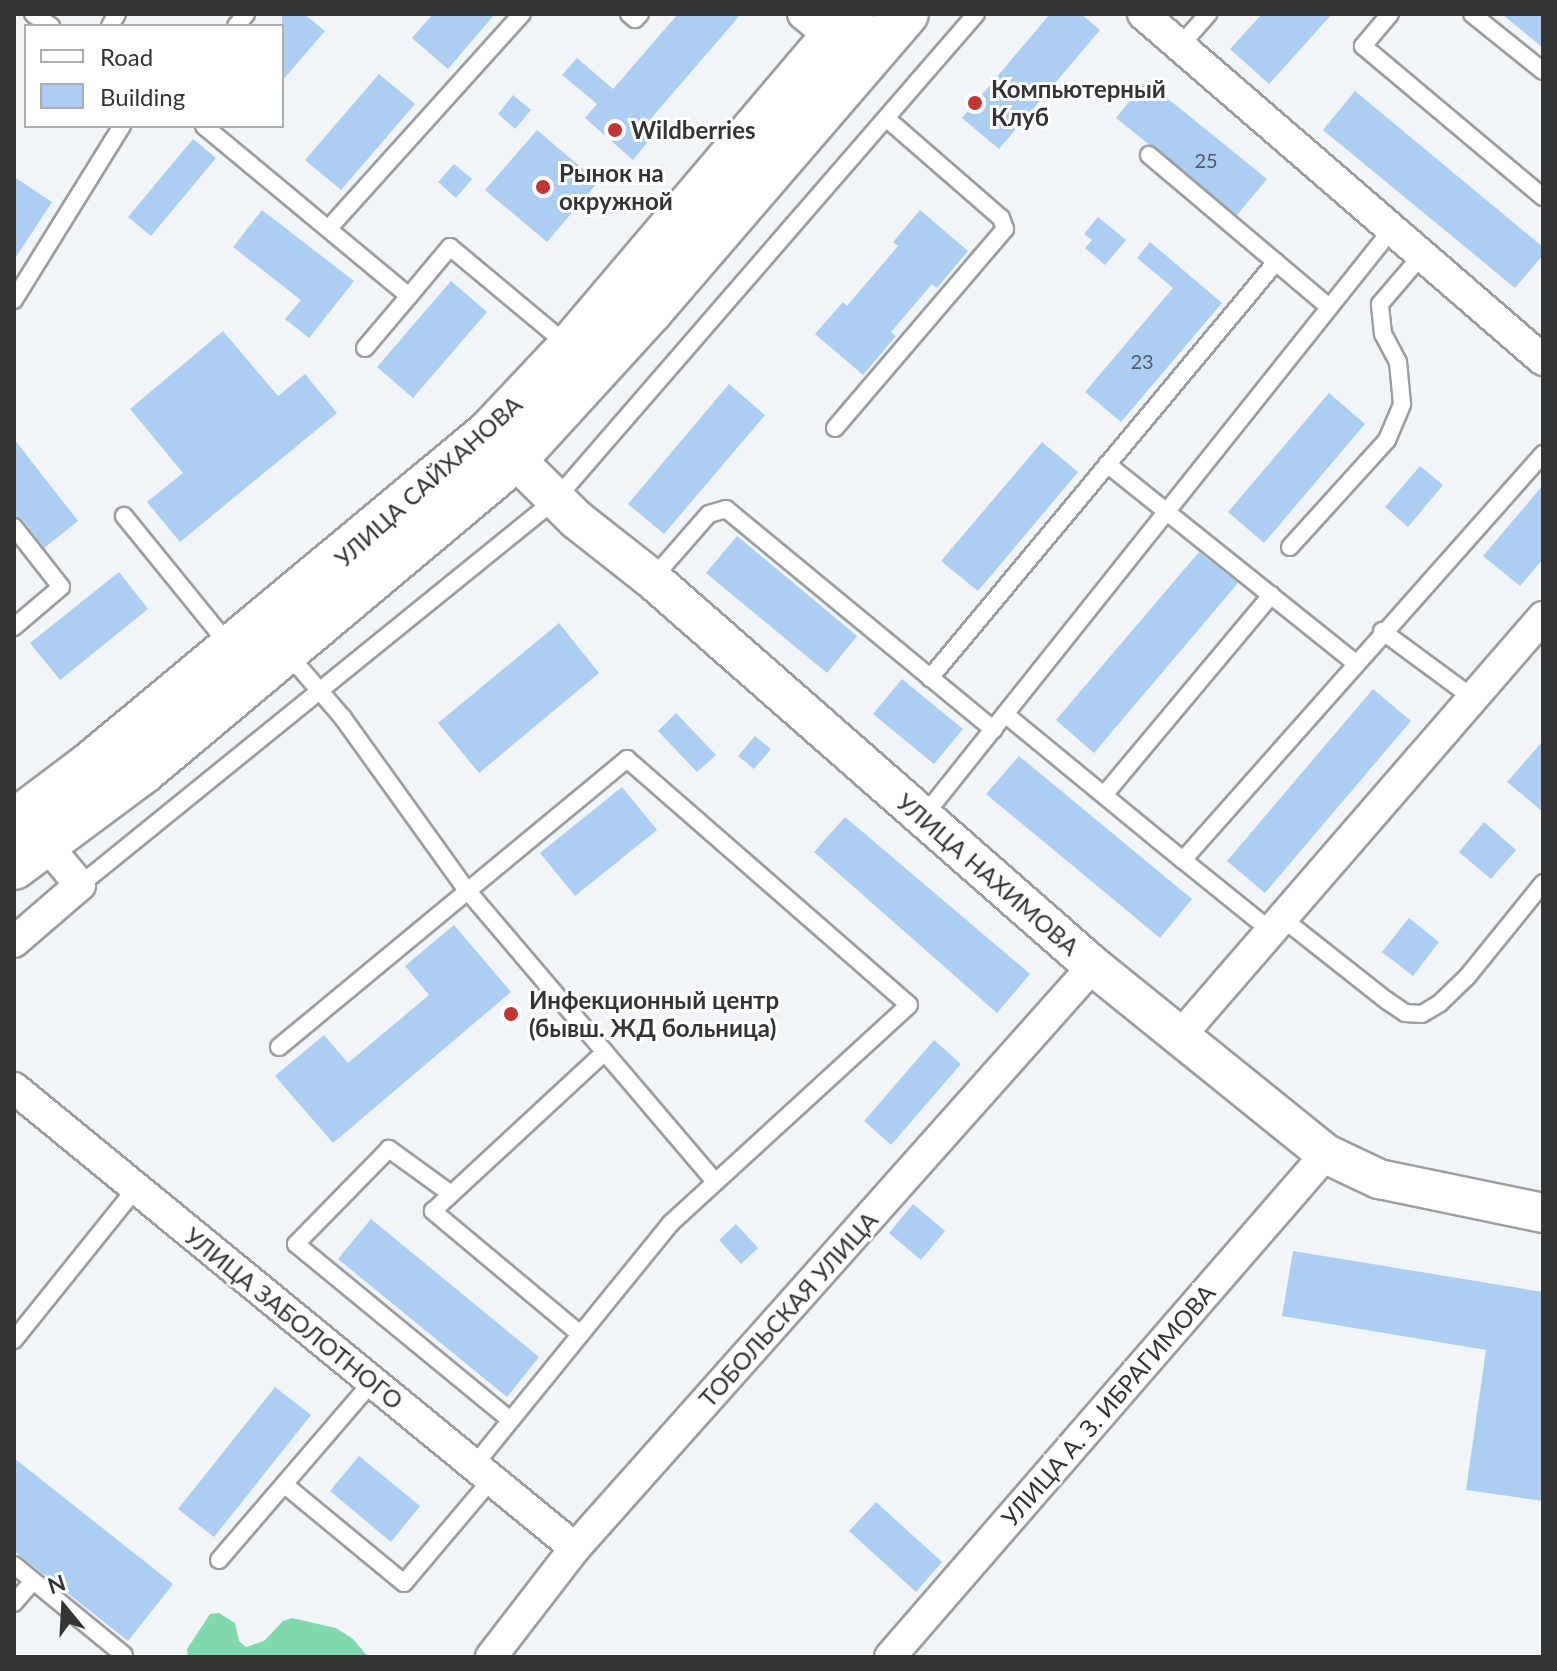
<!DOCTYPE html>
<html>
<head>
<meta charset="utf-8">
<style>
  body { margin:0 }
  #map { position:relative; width:1557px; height:1671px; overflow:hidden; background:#f1f5f9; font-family:Lato,sans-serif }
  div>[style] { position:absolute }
  .forest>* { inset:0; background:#81d8ae }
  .building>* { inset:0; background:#accef2 }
  .roads { filter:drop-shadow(2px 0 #9b9ea2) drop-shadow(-2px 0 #9b9ea2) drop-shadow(0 2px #9b9ea2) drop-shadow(0 -2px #9b9ea2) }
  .service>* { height:16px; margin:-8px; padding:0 8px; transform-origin:8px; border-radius:8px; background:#fff }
  .minor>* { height:30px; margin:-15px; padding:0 15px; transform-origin:15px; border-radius:15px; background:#fff }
  .tertiary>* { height:38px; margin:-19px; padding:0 19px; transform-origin:19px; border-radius:19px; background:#fff }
  .primary>* { height:44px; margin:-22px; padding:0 22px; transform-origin:22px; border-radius:22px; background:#fff }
  .dots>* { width:22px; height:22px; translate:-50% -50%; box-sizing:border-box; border:4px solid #fff; border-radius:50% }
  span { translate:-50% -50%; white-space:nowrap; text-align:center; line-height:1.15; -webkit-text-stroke:6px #fff; paint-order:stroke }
  .number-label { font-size:20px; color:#515a65 }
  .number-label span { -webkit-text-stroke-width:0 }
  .poi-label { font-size:24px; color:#333436; font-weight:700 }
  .left { translate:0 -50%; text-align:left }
  .street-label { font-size:24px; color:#333436 }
  .frame { position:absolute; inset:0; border:16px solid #333436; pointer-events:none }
  .legend { position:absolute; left:24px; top:24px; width:260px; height:104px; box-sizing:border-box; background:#fff; border:2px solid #adaeaf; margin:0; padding:10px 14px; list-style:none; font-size:24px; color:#333436 }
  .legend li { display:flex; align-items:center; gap:16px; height:40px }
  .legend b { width:40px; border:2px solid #adaeaf }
  .north { position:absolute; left:24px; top:1567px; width:80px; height:80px; -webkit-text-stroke:6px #fff; paint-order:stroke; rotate:342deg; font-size:22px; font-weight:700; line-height:32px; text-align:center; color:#333436 }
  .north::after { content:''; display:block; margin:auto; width:28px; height:36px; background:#333436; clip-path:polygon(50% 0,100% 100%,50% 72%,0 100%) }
</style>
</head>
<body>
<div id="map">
  <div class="forest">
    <i style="clip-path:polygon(219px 1613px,235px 1623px,239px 1641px,246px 1647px,264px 1641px,283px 1621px,292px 1618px,336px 1628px,353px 1639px,368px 1657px,188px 1657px,187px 1649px,210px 1614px)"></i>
  </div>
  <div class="building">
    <i style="clip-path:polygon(282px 14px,304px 14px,325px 31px,282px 81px)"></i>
    <i style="clip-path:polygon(433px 14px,495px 14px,448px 69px,412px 38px)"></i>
    <i style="clip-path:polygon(678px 14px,741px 14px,642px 129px,652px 137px,633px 160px,585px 118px,597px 104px,562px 75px,577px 58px,613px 89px)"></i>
    <i style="clip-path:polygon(1050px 14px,1081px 14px,1100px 30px,999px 149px,962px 118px)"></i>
    <i style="clip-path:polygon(1262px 14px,1332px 14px,1269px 84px,1230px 49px)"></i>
    <i style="clip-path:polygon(1502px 14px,1543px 14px,1543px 48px)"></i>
    <i style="clip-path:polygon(379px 74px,415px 104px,341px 190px,305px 160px)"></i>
    <i style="clip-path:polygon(1146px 81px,1267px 179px,1237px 215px,1116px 118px)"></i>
    <i style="clip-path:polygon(1355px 91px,1543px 247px,1543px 255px,1515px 288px,1323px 130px)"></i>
    <i style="clip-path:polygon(513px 95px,531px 110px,515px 129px,498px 114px)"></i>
    <i style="clip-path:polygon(537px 130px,598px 182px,547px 242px,485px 190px)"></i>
    <i style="clip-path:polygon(193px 139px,216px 158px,151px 236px,128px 217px)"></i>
    <i style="clip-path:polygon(454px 164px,472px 179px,456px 198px,438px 182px)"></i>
    <i style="clip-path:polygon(14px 177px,52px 202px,14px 260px)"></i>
    <i style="clip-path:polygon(262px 210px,354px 281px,309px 338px,285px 319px,301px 300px,233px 247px)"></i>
    <i style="clip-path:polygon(920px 210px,968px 251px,937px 288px,932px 284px,891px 332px,896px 336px,863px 375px,815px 334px,843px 302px,847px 306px,898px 246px,893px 242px)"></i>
    <i style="clip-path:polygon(1098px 217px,1126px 240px,1105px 265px,1085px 248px,1092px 240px,1084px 234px)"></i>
    <i style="clip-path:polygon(1150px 242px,1222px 303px,1121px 422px,1085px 392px,1173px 288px,1137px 258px)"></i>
    <i style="clip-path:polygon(451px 281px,487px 312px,413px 398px,377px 367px)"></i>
    <i style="clip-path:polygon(223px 331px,278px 396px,305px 374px,337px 413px,180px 542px,147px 502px,183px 473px,130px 409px)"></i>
    <i style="clip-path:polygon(729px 384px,765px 415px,664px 534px,628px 504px)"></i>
    <i style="clip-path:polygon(1329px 393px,1365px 424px,1264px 543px,1228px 512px)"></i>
    <i style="clip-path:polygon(14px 439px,78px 521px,44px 548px,23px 520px,14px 516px)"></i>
    <i style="clip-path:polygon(1042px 442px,1078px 472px,978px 591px,941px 561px)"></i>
    <i style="clip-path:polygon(1420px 466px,1443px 485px,1408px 527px,1385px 507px)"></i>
    <i style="clip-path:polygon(1543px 485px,1543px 559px,1520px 586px,1483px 556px)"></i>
    <i style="clip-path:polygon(737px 536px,857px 636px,827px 673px,706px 573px)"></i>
    <i style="clip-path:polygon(1199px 552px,1238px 583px,1094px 753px,1056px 720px)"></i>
    <i style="clip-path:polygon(119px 572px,148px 609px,60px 680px,30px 643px)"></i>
    <i style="clip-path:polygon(559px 623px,599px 673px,479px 773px,438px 723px)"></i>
    <i style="clip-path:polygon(902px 679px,963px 729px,934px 764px,873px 714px)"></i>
    <i style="clip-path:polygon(1373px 689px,1411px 721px,1265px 893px,1227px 861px)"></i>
    <i style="clip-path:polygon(676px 713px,716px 755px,697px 772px,658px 731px)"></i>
    <i style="clip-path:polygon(755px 736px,771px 749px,754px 769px,738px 756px)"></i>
    <i style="clip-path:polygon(1543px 741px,1543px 812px,1507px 782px)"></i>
    <i style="clip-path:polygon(1019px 756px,1192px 899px,1160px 938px,986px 794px)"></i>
    <i style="clip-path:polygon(622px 787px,657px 830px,575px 896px,540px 853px)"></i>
    <i style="clip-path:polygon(845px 817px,1030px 974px,997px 1013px,814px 852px)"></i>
    <i style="clip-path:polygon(1484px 822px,1516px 850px,1491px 879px,1459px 852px)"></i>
    <i style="clip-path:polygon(1409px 918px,1439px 942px,1413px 976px,1382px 952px)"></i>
    <i style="clip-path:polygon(454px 925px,511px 992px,333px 1143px,275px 1076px,324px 1035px,348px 1063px,429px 995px,405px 966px)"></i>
    <i style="clip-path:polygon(934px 1040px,961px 1064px,891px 1145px,864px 1121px)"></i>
    <i style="clip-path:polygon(913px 1204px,945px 1231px,921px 1260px,889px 1233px)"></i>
    <i style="clip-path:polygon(371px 1219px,539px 1357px,507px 1397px,338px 1259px)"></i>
    <i style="clip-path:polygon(736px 1224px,758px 1248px,741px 1264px,719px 1240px)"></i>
    <i style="clip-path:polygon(1293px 1251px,1543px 1292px,1543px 1501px,1466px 1490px,1486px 1350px,1282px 1316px)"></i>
    <i style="clip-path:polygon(275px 1387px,311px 1415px,214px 1537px,178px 1509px)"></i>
    <i style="clip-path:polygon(359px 1456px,420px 1506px,391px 1542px,330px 1491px)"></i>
    <i style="clip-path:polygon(14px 1458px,173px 1584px,128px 1641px,14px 1551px)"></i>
    <i style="clip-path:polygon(876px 1502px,942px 1562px,916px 1592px,849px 1531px)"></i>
  </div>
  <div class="roads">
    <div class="service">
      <i style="left:33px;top:14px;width:22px;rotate:34deg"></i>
      <i style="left:629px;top:14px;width:8px;rotate:40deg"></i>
      <i style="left:635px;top:19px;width:7px;rotate:-45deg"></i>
      <i style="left:1390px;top:14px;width:42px;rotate:130.2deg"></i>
      <i style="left:1363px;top:46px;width:235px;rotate:40deg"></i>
      <i style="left:1472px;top:14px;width:91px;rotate:38.8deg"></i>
      <i style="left:110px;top:26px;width:14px;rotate:-60deg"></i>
      <i style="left:236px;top:26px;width:16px;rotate:-50deg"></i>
      <i style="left:1180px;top:46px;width:43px;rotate:-48.8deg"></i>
      <i style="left:204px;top:126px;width:266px;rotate:39.7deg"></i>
      <i style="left:409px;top:296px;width:64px;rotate:-50.1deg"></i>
      <i style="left:450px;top:247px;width:156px;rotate:39.8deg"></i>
      <i style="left:1149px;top:155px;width:234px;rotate:40.2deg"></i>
      <i style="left:329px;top:228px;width:288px;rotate:-48deg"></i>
      <i style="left:14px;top:300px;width:205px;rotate:-58.2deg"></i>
      <i style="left:365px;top:348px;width:68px;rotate:-49.8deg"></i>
      <i style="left:835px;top:428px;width:262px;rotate:-49.5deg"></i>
      <i style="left:1005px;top:229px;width:12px;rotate:-110deg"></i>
      <i style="left:1001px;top:218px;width:152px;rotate:-139deg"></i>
      <i style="left:1107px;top:464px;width:318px;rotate:38.7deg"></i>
      <i style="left:124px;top:516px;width:166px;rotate:50.9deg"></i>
      <i style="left:14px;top:527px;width:76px;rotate:51.9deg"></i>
      <i style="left:61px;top:587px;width:62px;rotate:139.6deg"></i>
      <i style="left:1290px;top:547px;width:144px;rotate:-47.8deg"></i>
      <i style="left:1387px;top:440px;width:39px;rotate:-67deg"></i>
      <i style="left:1402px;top:404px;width:42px;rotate:-95.4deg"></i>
      <i style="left:1398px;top:362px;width:32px;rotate:-118deg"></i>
      <i style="left:1383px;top:334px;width:30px;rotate:-96deg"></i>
      <i style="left:1380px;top:304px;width:65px;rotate:-49.4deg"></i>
      <i style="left:652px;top:579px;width:86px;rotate:-48.8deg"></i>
      <i style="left:709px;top:514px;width:18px;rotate:-16deg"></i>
      <i style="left:726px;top:509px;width:347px;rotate:39.5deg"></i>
      <i style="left:1382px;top:631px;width:113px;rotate:36.4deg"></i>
      <i style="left:288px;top:654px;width:84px;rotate:49.3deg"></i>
      <i style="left:343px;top:718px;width:211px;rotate:54.3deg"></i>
      <i style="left:466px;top:889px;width:382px;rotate:49.6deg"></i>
      <i style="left:930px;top:678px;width:541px;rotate:-50.25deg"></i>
      <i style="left:1005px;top:714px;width:230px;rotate:39.4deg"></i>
      <i style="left:1104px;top:795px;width:261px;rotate:-50.1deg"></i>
      <i style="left:923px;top:817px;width:752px;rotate:-51.42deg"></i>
      <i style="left:80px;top:885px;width:611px;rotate:-39.03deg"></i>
      <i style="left:555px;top:500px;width:643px;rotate:-49.1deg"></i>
      <i style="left:1282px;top:918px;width:132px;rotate:38.3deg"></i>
      <i style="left:1386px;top:1000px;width:23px;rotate:34deg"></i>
      <i style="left:1405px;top:1013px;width:17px;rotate:3deg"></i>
      <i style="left:1422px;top:1014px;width:21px;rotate:-31deg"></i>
      <i style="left:1440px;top:1003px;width:37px;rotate:-44deg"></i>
      <i style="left:1467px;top:977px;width:121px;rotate:-51deg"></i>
      <i style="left:1271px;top:931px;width:113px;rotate:-141.1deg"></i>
      <i style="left:1183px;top:860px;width:543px;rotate:-48.44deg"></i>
      <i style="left:279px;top:1047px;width:452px;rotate:-39.6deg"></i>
      <i style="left:627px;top:759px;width:374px;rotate:41.1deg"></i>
      <i style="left:909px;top:1005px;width:323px;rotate:137.5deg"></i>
      <i style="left:671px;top:1223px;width:312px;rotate:129.1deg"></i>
      <i style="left:451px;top:1194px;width:77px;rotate:-144deg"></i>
      <i style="left:389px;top:1149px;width:133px;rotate:134.4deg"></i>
      <i style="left:296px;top:1244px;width:277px;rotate:39.4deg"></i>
      <i style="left:580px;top:1334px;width:192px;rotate:-140.1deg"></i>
      <i style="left:433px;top:1211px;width:234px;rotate:-42.8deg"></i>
      <i style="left:14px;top:1340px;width:195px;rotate:-51.2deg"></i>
      <i style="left:285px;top:1485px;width:154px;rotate:39.5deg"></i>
      <i style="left:404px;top:1583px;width:135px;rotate:-49.8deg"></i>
      <i style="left:219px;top:1560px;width:235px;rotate:-49.3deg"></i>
      <i style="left:14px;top:1565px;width:142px;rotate:39.3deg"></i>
      <i style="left:14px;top:1603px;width:29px;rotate:-49deg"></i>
    </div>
    <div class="minor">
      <i style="left:803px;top:14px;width:54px;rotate:39deg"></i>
      <i style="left:1143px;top:14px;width:529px;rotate:40.86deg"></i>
      <i style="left:14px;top:942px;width:87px;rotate:-40.8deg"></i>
      <i style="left:80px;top:885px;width:53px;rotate:-129.7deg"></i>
      <i style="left:1181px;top:1035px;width:553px;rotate:-49.11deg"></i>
      <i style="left:14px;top:1088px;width:725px;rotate:39.35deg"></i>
      <i style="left:491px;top:1657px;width:138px;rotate:-52.4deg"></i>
      <i style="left:575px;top:1548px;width:779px;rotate:-48.33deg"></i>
      <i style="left:890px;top:1657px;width:666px;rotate:-49.08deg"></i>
    </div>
    <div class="tertiary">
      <i style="left:494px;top:438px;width:117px;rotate:44.7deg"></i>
      <i style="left:577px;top:520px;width:95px;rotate:38.2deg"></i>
      <i style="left:652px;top:579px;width:587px;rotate:41.27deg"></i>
      <i style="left:1093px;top:966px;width:299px;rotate:38.9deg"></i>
      <i style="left:1326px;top:1154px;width:59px;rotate:25.3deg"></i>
      <i style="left:1379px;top:1179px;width:167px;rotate:11.7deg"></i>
    </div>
    <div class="primary">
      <i style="left:14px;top:822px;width:96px;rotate:-37deg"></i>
      <i style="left:91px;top:764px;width:518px;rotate:-39.75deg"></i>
      <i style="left:489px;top:433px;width:118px;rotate:-46.7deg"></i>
      <i style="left:570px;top:347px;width:436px;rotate:-49.7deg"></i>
      <i style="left:14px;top:867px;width:159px;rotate:-36.6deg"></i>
      <i style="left:142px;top:772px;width:486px;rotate:-40deg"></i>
      <i style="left:514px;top:460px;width:203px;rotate:-47.6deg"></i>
      <i style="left:651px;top:310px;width:391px;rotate:-49.3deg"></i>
    </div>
  </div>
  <div class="dots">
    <i style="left:975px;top:103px;background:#c43633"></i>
    <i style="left:615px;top:130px;background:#c43633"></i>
    <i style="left:543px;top:187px;background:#c43633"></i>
    <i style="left:511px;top:1014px;background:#c43633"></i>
  </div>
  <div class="number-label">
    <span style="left:1206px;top:160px">25</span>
    <span style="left:1142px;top:361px">23</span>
  </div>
  <div class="poi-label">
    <span class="left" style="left:991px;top:103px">Компьютерный<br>Клуб</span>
    <span class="left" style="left:631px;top:130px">Wildberries</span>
    <span class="left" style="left:559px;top:187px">Рынок на<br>окружной</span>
    <span class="left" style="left:529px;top:1014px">Инфекционный центр<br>(бывш. ЖД больница)</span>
  </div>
  <div class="street-label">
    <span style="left:428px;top:481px;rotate:-42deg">УЛИЦА САЙХАНОВА</span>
    <span style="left:988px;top:874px;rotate:41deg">УЛИЦА НАХИМОВА</span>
    <span style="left:788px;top:1309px;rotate:-48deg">ТОБОЛЬСКАЯ УЛИЦА</span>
    <span style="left:294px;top:1318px;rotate:39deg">УЛИЦА ЗАБОЛОТНОГО</span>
    <span style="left:1108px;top:1405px;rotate:-49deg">УЛИЦА А. З. ИБРАГИМОВА</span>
  </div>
  <div class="frame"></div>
  <ul class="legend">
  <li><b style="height:10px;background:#fff"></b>Road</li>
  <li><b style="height:22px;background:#accef2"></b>Building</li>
  </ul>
  <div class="north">N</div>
</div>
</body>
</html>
